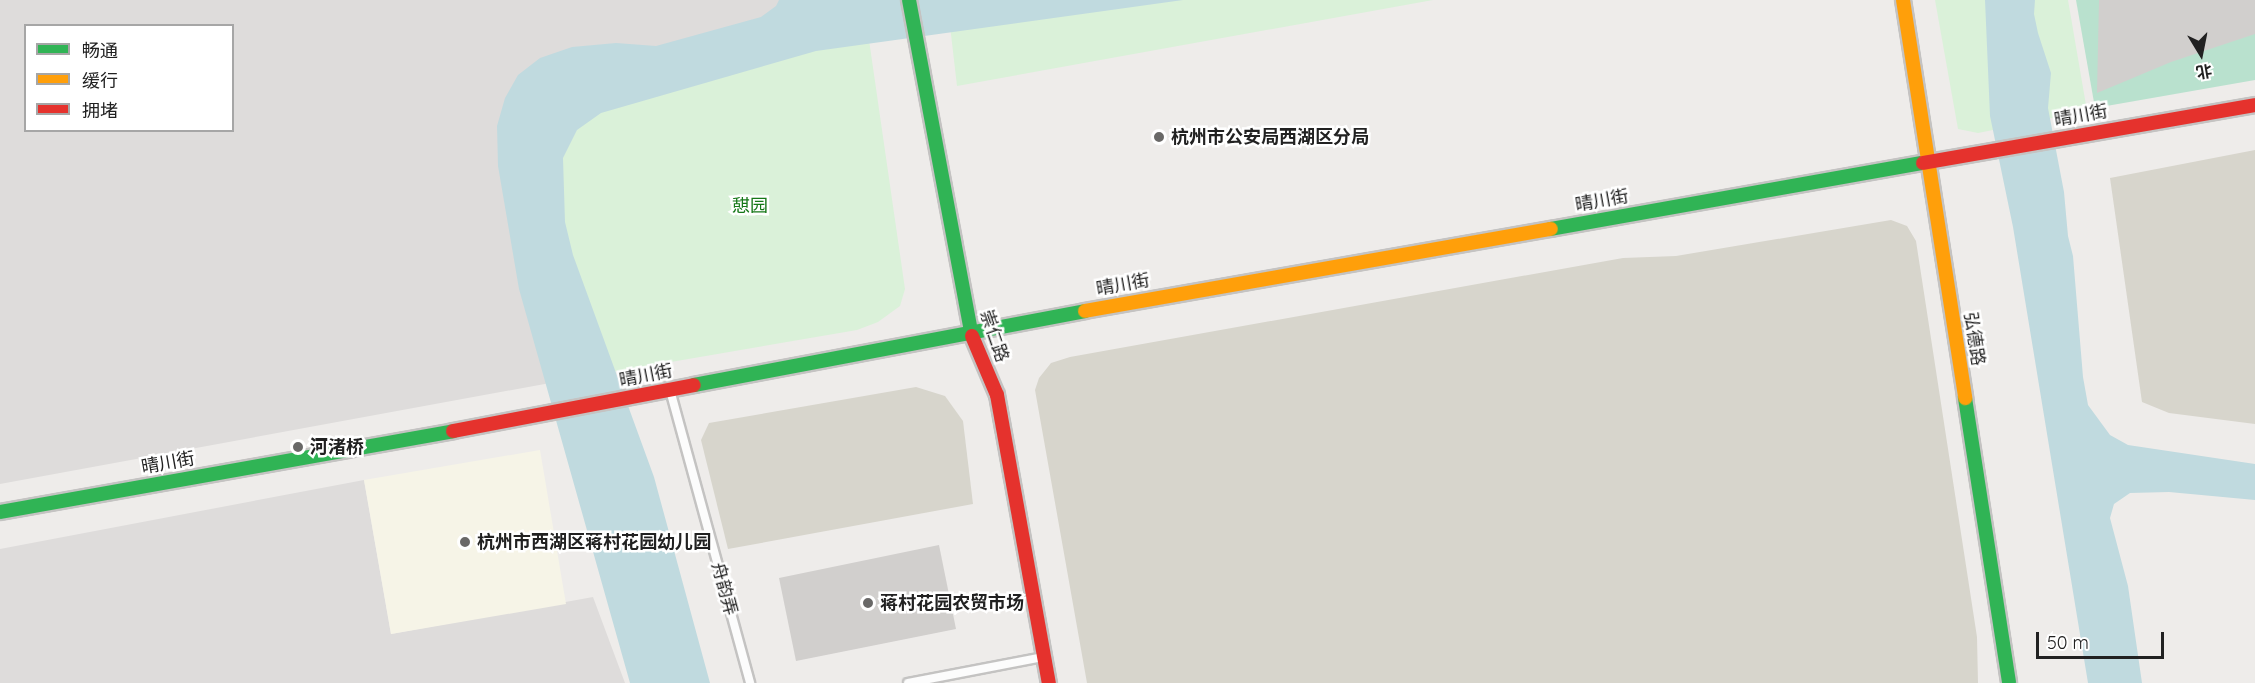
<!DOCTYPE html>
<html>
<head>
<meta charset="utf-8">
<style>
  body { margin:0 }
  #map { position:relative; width:2255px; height:683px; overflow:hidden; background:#eeecea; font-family:Quicksand,"Noto Sans SC",sans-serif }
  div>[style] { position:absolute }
  .residential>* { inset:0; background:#dedcdb }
  .education>* { inset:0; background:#f6f4e7 }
  .construction>* { inset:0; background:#d7d5cc }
  .park>* { inset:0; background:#daf1d9 }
  .pitch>* { inset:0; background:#b9e1ce }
  .water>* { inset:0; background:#c0dadf }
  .building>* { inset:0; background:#d1cfcd }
  .roads { filter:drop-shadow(2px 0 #c4c3c2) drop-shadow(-2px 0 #c4c3c2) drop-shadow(0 2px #c4c3c2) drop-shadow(0 -2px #c4c3c2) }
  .lane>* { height:8px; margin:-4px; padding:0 4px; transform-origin:4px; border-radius:4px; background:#fcfcfc }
  .fast>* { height:14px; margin:-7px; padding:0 7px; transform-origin:7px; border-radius:7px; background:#30b455 }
  .slow>* { height:14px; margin:-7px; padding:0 7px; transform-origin:7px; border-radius:7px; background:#ff9f0a }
  .jam>* { height:14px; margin:-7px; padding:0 7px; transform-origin:7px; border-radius:7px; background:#e5322d }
  .dots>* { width:16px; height:16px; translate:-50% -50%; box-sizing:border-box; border:3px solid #fff; border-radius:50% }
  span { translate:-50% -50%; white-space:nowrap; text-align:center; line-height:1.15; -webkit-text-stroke:5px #fff; paint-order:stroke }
  .street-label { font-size:18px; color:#212121 }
  .poi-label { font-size:18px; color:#212121; font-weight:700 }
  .left { translate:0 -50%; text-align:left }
  .park-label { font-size:18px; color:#167818 }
  .legend { position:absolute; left:24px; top:24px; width:210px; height:108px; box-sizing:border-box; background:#fff; border:2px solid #a6a6a6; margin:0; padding:8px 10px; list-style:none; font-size:18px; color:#212121 }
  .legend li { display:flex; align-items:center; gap:12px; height:30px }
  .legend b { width:30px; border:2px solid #a6a6a6 }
  .north { position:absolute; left:2171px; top:24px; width:60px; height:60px; -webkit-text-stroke:4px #fff; paint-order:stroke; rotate:170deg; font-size:16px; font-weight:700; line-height:24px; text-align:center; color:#212121 }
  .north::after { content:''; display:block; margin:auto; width:21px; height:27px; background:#212121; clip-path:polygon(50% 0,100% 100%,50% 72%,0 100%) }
  .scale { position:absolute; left:2036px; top:632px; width:128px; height:27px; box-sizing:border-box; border:3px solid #212121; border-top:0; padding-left:8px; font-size:18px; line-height:21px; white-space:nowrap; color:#212121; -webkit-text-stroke:4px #fff; paint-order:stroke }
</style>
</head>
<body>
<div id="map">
  <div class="residential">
    <i style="clip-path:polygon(evenodd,0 0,797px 0,561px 381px,0 484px,0 0,26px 26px,232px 26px,232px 130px,26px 130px,26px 26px)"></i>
    <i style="clip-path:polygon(364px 480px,391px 634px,593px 597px,625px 683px,0 683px,0 549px)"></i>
  </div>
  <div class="education">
    <i style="clip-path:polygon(540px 450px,566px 604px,391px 634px,364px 480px)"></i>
  </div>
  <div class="construction">
    <i style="clip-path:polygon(2255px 150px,2255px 424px,2169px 413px,2142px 402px,2110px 178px)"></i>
    <i style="clip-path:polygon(1891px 220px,1907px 226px,1916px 241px,1977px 637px,1978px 683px,1087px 683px,1035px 390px,1039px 378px,1051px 363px,1070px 357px,1623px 258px,1676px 256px)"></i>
    <i style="clip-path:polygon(916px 387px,945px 396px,963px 421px,973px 504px,728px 549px,701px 440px,709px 423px)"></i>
  </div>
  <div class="park">
    <i style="clip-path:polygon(947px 0,1433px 0,957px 86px)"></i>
    <i style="clip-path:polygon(1935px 0,2068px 0,2087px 111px,1978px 133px,1958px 129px)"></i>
    <i style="clip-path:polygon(868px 33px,905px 289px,900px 306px,878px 322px,857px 330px,601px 374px,558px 239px,555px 154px,587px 109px)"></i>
  </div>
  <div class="pitch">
    <i style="clip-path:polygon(2076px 0,2255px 0,2255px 80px,2095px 108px)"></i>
  </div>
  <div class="water">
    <i style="clip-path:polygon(779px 0,1183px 0,816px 51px,601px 113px,577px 130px,563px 158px,565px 222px,573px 255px,654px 477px,710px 683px,630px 683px,519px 289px,498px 166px,497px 126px,505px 98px,518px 75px,540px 58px,572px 47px,616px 43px,656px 46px,761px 17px,776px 6px)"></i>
    <i style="clip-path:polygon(1985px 0,2035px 0,2034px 14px,2038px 33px,2051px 73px,2048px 108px,2064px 192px,2068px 236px,2073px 256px,2083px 377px,2088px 405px,2110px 435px,2128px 445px,2255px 464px,2255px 500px,2169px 492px,2130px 493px,2114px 504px,2110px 518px,2128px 586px,2142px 683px,2088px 683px,2013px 227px,1990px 116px)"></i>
  </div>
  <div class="building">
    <i style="clip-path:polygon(2099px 0,2255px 0,2255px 34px,2171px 62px,2097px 93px)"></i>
    <i style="clip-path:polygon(939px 545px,956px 629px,796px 661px,779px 578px)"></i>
  </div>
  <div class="roads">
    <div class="lane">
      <i style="left:670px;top:390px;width:304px;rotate:74.7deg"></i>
      <i style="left:908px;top:683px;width:137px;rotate:-10.9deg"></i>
    </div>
    <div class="fast">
      <i style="left:909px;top:0;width:342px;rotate:79.4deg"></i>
      <i style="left:1551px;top:229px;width:378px;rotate:-10.1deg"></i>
      <i style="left:694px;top:385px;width:398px;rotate:-10.7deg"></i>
      <i style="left:1965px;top:398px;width:288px;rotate:81.2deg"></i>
      <i style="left:0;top:512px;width:460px;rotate:-10.1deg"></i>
    </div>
    <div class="slow">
      <i style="left:1903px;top:0;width:403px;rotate:81.1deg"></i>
      <i style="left:1085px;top:311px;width:473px;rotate:-10deg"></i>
    </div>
    <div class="jam">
      <i style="left:1923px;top:163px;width:337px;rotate:-9.9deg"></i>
      <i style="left:972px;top:336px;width:64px;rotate:67deg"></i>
      <i style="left:997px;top:395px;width:293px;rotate:79.8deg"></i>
      <i style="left:453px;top:431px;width:245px;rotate:-10.8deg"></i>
    </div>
  </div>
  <div class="dots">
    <i style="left:1159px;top:137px;background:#696867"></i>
    <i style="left:298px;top:447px;background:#696867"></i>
    <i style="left:465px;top:542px;background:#696867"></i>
    <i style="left:868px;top:603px;background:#696867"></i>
  </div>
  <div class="street-label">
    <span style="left:2081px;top:116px;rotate:-10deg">晴川街</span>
    <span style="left:1602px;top:201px;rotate:-10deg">晴川街</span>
    <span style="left:1123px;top:285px;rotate:-10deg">晴川街</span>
    <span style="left:994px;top:336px;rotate:71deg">崇仁路</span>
    <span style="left:1974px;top:339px;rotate:81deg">弘德路</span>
    <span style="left:646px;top:376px;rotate:-11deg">晴川街</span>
    <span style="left:168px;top:463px;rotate:-10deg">晴川街</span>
    <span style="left:724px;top:589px;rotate:75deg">舟韵弄</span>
  </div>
  <div class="poi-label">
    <span class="left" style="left:1171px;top:137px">杭州市公安局西湖区分局</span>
    <span class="left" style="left:310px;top:447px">河渚桥</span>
    <span class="left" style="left:477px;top:542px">杭州市西湖区蒋村花园幼儿园</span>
    <span class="left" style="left:880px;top:603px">蒋村花园农贸市场</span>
  </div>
  <div class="park-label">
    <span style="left:750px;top:206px">憇园</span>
  </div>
  <ul class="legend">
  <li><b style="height:8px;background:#30b455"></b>畅通</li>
  <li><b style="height:8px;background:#ff9f0a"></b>缓行</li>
  <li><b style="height:8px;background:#e5322d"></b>拥堵</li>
  </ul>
  <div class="north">北</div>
  <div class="scale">50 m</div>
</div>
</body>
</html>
